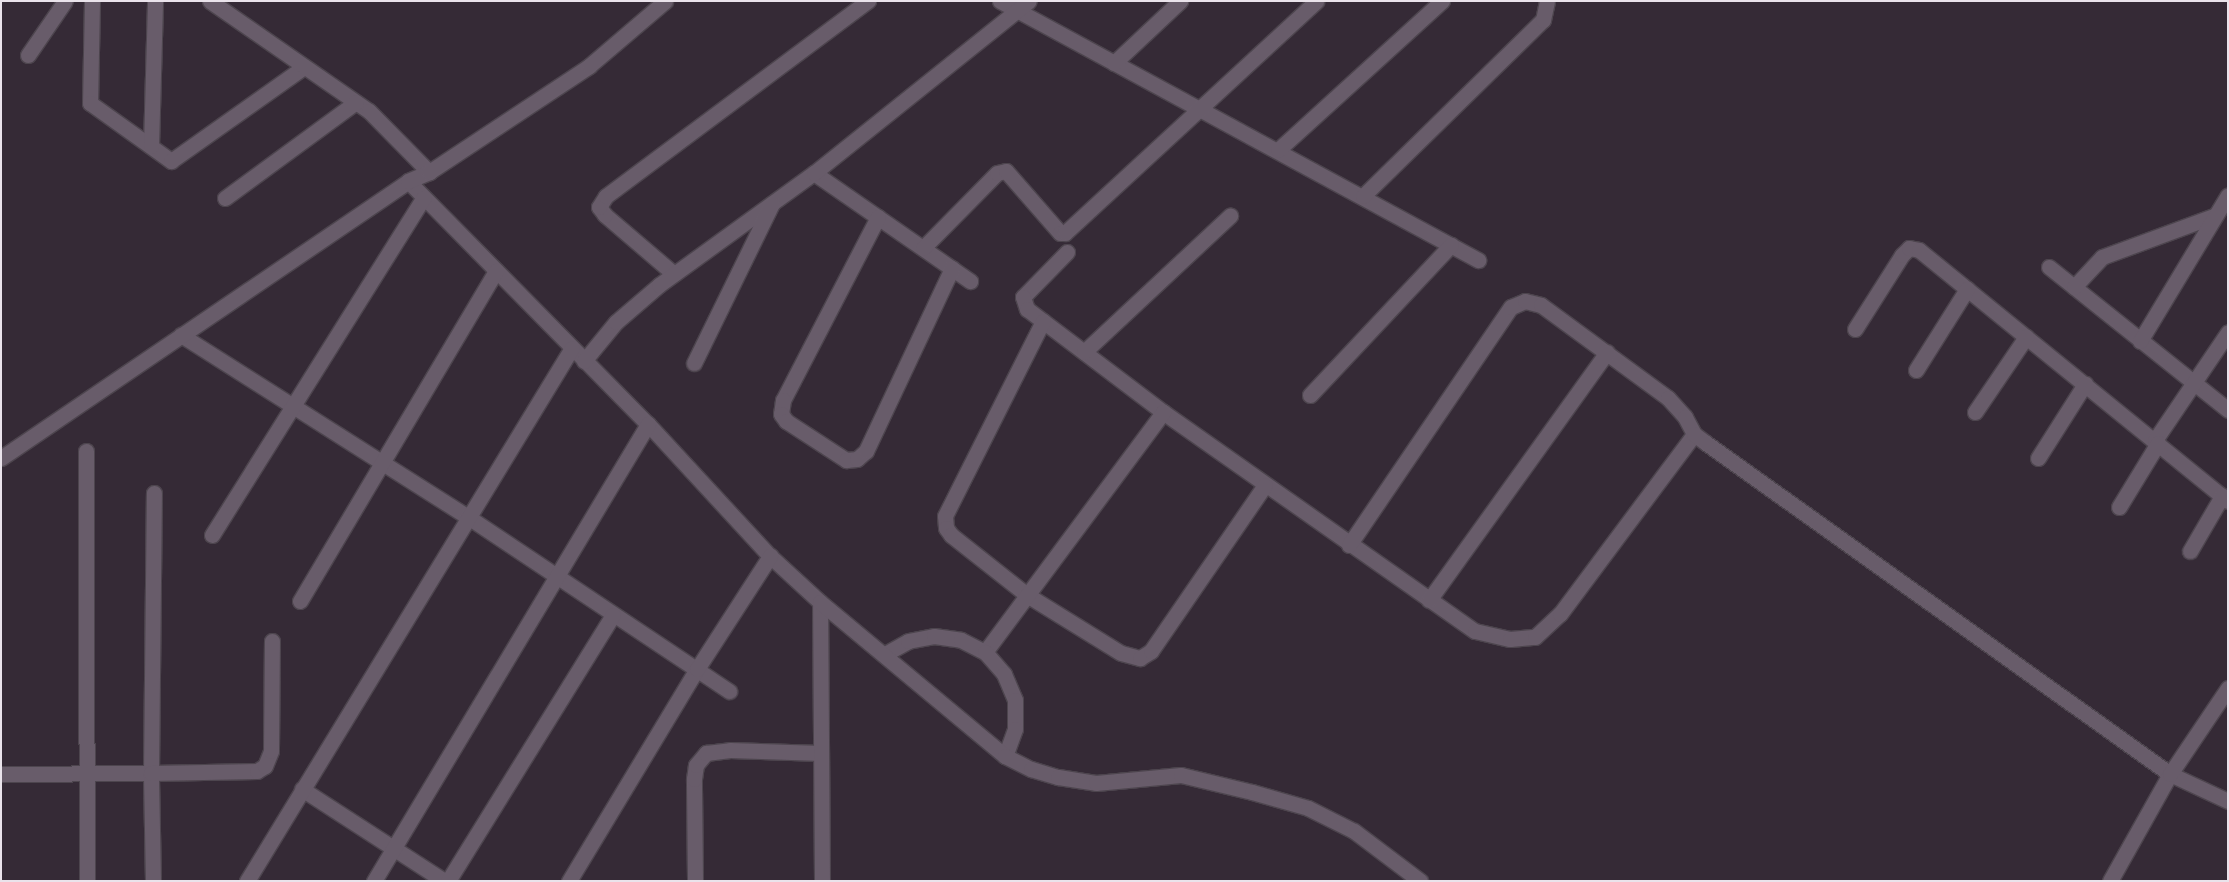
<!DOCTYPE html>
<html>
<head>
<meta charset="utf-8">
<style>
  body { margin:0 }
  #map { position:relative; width:2229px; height:882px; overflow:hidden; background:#352a36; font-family:Ubuntu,sans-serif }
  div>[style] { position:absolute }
  .roads { filter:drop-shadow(1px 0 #4d454e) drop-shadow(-1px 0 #4d454e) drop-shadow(0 1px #4d454e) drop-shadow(0 -1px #4d454e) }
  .minor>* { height:15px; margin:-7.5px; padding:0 7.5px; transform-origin:7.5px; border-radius:7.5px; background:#685c6a }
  span { translate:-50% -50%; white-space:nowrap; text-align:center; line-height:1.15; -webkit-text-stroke:4px #2b202c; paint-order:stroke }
  .frame { position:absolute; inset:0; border:2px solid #eae3eb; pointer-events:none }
</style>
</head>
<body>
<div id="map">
  <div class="roads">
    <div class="minor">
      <i style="left:92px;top:1px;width:102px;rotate:91.1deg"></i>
      <i style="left:90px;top:103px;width:100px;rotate:35.6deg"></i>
      <i style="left:171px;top:161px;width:163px;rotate:-35.3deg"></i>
      <i style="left:210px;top:1px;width:193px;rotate:34.7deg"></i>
      <i style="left:369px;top:111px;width:86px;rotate:45.5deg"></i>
      <i style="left:1000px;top:1px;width:544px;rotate:28.45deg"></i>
      <i style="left:28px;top:55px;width:65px;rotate:-55.6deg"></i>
      <i style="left:1114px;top:63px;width:91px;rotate:-43.2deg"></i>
      <i style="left:151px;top:146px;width:145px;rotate:-88.4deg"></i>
      <i style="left:1278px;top:150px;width:222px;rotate:-42.3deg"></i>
      <i style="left:814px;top:173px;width:190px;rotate:34.7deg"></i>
      <i style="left:408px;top:181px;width:342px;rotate:45.4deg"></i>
      <i style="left:648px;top:424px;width:180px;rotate:47.3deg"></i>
      <i style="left:770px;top:556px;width:68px;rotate:42.6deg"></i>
      <i style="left:1363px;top:196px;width:252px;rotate:-44.4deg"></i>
      <i style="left:1543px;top:20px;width:19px;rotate:-78deg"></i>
      <i style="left:225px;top:198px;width:162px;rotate:-36.2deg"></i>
      <i style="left:878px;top:217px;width:206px;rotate:117.4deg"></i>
      <i style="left:783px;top:400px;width:14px;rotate:98deg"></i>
      <i style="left:781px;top:414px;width:9px;rotate:54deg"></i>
      <i style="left:786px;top:421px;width:72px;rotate:33deg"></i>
      <i style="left:846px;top:460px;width:11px;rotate:-5deg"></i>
      <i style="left:857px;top:459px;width:12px;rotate:-42deg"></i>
      <i style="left:866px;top:451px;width:202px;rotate:-64.8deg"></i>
      <i style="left:923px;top:248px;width:105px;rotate:-45.4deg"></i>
      <i style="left:997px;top:173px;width:9px;rotate:-13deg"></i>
      <i style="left:1006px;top:171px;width:82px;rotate:48.9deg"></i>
      <i style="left:1060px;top:233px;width:5px"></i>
      <i style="left:1065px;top:233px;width:342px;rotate:-42.7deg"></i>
      <i style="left:1067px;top:252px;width:63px;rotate:134.4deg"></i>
      <i style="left:1023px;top:297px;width:13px;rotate:72deg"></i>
      <i style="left:1027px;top:309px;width:171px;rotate:37.1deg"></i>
      <i style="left:1163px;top:412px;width:381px;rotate:35.1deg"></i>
      <i style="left:1475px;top:631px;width:36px;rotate:13deg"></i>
      <i style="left:1510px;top:639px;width:25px;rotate:-5deg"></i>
      <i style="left:1535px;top:637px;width:34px;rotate:-43deg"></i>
      <i style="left:1560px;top:614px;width:224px;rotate:-53.3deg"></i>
      <i style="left:2049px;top:267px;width:229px;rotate:38.6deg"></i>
      <i style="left:674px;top:274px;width:91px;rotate:-139.5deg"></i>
      <i style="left:605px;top:215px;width:10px;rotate:-127deg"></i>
      <i style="left:599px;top:207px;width:13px;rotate:-58deg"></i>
      <i style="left:606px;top:196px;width:327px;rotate:-36.7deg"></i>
      <i style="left:2074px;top:287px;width:41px;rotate:-47deg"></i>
      <i style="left:2102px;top:257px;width:121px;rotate:-20.2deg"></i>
      <i style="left:1043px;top:321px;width:218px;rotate:116.7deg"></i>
      <i style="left:945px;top:516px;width:12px;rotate:85deg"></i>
      <i style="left:946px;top:528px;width:9px;rotate:54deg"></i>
      <i style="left:951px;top:535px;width:97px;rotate:38.3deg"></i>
      <i style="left:1027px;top:595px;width:110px;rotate:31.7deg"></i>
      <i style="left:1121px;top:653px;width:20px;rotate:15deg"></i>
      <i style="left:1140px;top:658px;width:13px;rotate:-32deg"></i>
      <i style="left:1151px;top:651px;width:201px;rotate:-55.5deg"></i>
      <i style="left:1855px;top:329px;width:88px;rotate:-57.6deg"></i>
      <i style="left:1902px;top:255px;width:10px;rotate:-45deg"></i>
      <i style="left:1909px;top:248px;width:10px;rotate:11deg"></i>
      <i style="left:1919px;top:250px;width:398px;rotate:39.1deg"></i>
      <i style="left:181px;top:335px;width:340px;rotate:32.4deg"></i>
      <i style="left:468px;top:517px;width:314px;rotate:33.7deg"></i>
      <i style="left:2140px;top:341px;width:170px;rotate:-58.9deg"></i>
      <i style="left:1084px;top:352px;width:200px;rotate:-43deg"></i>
      <i style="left:584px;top:361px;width:50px;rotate:-50.6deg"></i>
      <i style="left:616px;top:322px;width:57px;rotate:-40.7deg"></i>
      <i style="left:659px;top:285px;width:191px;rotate:-35.9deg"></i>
      <i style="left:814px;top:173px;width:275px;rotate:-38.7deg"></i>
      <i style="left:694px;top:363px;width:177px;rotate:-63.9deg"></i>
      <i style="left:1916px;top:370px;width:96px;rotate:-57.8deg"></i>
      <i style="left:1310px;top:395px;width:206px;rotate:-46.8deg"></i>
      <i style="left:1975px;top:412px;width:91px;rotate:-55.8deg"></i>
      <i style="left:2155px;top:440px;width:130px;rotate:-55.9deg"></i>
      <i style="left:86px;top:451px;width:430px;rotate:89.9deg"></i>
      <i style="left:1px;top:458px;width:492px;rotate:-34.2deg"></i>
      <i style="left:408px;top:181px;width:23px;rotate:-23deg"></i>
      <i style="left:429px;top:172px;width:192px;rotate:-33.5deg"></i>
      <i style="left:589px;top:66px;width:100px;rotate:-40.5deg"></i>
      <i style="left:2038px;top:458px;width:88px;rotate:-57.6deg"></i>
      <i style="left:2119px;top:507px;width:75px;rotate:-58.6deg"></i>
      <i style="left:212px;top:535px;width:398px;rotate:-57.9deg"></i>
      <i style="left:1349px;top:545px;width:288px;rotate:-55.8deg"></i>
      <i style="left:1511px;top:307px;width:15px;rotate:-23deg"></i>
      <i style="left:1525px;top:301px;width:16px;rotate:14deg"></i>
      <i style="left:1541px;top:305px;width:157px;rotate:36.2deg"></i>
      <i style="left:1668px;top:398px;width:25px;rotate:48deg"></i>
      <i style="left:1685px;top:417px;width:19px;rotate:62deg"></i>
      <i style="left:1694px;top:434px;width:15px;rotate:37deg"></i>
      <i style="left:1706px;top:443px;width:570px;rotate:35.5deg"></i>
      <i style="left:2170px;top:774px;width:64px;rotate:25deg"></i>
      <i style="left:2190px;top:551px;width:64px;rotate:-59.8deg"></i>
      <i style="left:1429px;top:600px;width:305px;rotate:-54.3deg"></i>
      <i style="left:300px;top:601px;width:384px;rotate:-59.3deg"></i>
      <i style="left:985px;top:652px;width:299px;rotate:-53.4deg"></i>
      <i style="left:885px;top:654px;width:26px;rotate:-29deg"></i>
      <i style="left:908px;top:641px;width:26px;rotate:-11deg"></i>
      <i style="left:934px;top:636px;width:27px;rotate:8deg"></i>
      <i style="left:961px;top:640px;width:27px;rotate:27deg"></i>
      <i style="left:985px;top:652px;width:29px;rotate:49deg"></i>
      <i style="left:1004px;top:674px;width:28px;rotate:67deg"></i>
      <i style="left:1015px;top:700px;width:29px;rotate:90deg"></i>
      <i style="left:1015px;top:729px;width:29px;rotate:110deg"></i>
      <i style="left:1px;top:774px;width:150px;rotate:-0.4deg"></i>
      <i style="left:151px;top:773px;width:280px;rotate:-89.4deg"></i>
      <i style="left:302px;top:789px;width:169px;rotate:32.9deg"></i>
      <i style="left:153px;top:881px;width:108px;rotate:-91.1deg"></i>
      <i style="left:151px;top:773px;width:106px;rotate:-1.1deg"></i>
      <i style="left:257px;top:771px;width:9px;rotate:-32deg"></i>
      <i style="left:265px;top:766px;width:16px;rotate:-68deg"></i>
      <i style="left:271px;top:751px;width:110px;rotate:-89.5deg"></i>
      <i style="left:247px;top:881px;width:624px;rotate:-58.63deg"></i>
      <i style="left:374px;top:881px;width:533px;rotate:-59.05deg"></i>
      <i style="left:448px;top:881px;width:313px;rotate:-58.2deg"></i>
      <i style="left:569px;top:881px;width:248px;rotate:-58.9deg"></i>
      <i style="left:697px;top:669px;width:135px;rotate:-57.1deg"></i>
      <i style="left:695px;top:881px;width:102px;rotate:-90.6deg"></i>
      <i style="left:694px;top:779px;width:14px;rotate:-82deg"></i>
      <i style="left:696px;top:765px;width:16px;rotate:-50deg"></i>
      <i style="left:706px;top:753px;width:24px;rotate:-7deg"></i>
      <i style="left:730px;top:750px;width:91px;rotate:1.9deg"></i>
      <i style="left:822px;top:881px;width:279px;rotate:-90.4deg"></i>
      <i style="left:820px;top:602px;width:241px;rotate:39.8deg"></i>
      <i style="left:1005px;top:756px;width:29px;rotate:27deg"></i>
      <i style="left:1031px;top:769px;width:28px;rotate:17deg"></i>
      <i style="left:1058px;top:777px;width:38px;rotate:9deg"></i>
      <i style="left:1096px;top:783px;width:85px;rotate:-5.4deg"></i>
      <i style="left:1181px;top:775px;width:73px;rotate:13.5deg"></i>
      <i style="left:1252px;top:792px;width:58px;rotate:15.9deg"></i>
      <i style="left:1308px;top:808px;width:51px;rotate:26.6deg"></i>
      <i style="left:1354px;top:831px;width:83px;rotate:37.1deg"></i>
      <i style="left:2110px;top:881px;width:123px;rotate:-60.7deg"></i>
      <i style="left:2170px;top:774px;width:104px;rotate:-56deg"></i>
    </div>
  </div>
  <div class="frame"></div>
</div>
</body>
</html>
